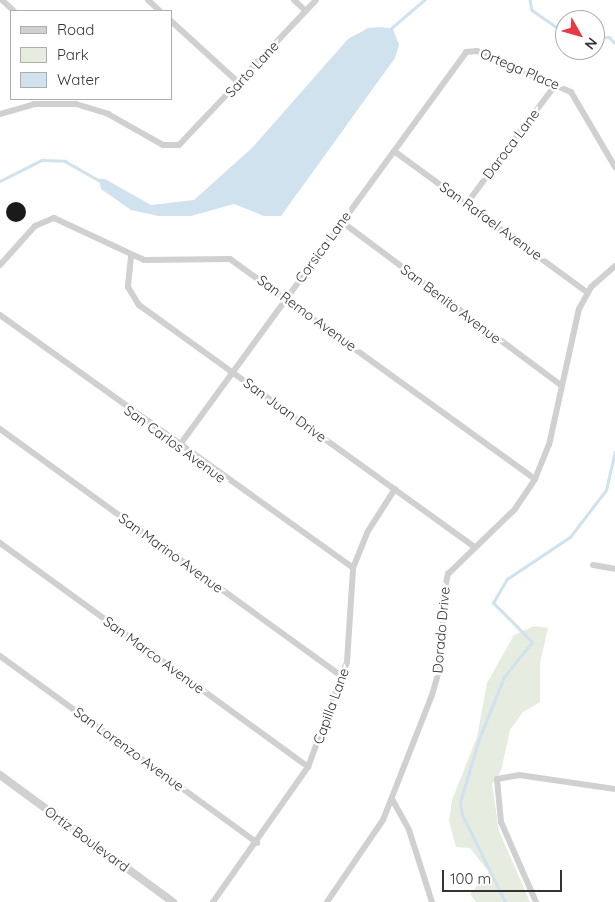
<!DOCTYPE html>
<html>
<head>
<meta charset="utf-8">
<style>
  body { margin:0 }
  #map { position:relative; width:615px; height:902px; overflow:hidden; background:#fff; font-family:Quicksand,sans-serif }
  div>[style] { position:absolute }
  .green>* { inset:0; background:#e6ecdf }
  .water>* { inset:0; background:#cfe2ee }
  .stream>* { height:2.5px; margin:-1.25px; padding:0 1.25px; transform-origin:1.25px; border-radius:1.25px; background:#cfe2ee }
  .building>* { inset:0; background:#1a1a1a }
  .round { border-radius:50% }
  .minor>* { height:6px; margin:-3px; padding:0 3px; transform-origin:3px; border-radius:3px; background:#d0d0d0 }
  .tertiary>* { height:8px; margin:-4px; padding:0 4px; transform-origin:4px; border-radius:4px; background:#d0d0d0 }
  span { translate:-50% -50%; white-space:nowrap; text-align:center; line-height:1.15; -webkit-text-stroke:5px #fff; paint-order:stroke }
  .street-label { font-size:14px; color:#333 }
  .legend { position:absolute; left:10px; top:10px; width:162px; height:90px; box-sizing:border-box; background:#fff; border:1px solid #adadad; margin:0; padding:6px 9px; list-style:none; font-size:15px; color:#333 }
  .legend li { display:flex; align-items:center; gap:10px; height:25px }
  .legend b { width:25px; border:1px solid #adadad }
  .north { position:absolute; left:555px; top:10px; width:50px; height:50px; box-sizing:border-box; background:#fff; border:1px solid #adadad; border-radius:50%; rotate:128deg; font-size:14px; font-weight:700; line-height:20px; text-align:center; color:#333 }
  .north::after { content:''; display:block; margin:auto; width:18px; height:22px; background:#e63946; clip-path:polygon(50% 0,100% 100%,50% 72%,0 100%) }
  .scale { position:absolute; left:442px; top:870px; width:120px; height:22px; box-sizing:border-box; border:2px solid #333; border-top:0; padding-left:6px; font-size:15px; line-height:18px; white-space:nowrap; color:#333; -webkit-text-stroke:4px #fff; paint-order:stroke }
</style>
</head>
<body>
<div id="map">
  <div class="green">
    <i style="clip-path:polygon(534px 626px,548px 628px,540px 663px,540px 702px,523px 712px,510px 730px,501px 771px,492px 784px,499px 831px,530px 902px,476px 902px,470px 894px,489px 872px,470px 848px,456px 847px,449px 821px,452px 800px,477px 737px,487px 683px,514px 635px)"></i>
  </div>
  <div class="water">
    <i style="clip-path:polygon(382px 27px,393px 29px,399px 45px,395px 58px,281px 216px,264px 216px,234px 204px,191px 216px,158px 216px,131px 210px,101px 189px,99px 179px,105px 179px,151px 205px,194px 200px,252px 148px,348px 39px,368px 28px)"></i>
  </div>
  <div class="stream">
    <i style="left:530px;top:0;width:10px;rotate:79deg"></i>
    <i style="left:532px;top:10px;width:40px;rotate:34.9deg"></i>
    <i style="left:388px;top:31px;width:48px;rotate:-40.7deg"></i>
    <i style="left:595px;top:38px;width:14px;rotate:-4deg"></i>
    <i style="left:609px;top:37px;width:8px;rotate:45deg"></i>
    <i style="left:0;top:181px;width:47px;rotate:-26.6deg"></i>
    <i style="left:42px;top:160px;width:23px;rotate:2deg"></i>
    <i style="left:65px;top:161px;width:40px;rotate:29.7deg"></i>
    <i style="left:505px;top:902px;width:97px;rotate:-116.3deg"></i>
    <i style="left:462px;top:815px;width:13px;rotate:-99deg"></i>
    <i style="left:460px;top:802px;width:66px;rotate:-73.2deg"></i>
    <i style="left:479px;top:739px;width:67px;rotate:-68deg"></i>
    <i style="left:504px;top:677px;width:45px;rotate:-51.3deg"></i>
    <i style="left:532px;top:642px;width:55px;rotate:-135deg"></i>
    <i style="left:493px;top:603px;width:28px;rotate:-60deg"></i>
    <i style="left:507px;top:579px;width:76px;rotate:-33.7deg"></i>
    <i style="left:570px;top:537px;width:59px;rotate:-52.5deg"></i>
    <i style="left:606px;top:490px;width:39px;rotate:-77deg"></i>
  </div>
  <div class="building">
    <i class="round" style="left:6px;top:202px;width:20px;height:20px"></i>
  </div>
  <div class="minor">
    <i style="left:2px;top:0;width:16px;rotate:43deg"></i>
    <i style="left:148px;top:0;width:16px;rotate:43deg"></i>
    <i style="left:294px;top:0;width:16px;rotate:43deg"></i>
    <i style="left:171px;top:21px;width:92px;rotate:42.4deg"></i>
    <i style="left:0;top:114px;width:35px;rotate:-16deg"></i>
    <i style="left:34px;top:104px;width:42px"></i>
    <i style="left:76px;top:104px;width:34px;rotate:17deg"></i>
    <i style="left:108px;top:114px;width:63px;rotate:29.4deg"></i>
    <i style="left:163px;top:145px;width:16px"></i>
    <i style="left:179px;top:145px;width:199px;rotate:-46.6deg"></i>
    <i style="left:394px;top:151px;width:239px;rotate:36.2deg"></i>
    <i style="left:467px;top:203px;width:149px;rotate:-53.2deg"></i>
    <i style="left:342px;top:222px;width:273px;rotate:36.7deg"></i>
    <i style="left:131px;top:257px;width:30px;rotate:96deg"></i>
    <i style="left:128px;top:287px;width:21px;rotate:59deg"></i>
    <i style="left:139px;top:305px;width:412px;rotate:35.8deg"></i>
    <i style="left:0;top:265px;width:52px;rotate:-48.1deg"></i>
    <i style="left:35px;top:226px;width:21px;rotate:-23deg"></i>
    <i style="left:54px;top:218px;width:99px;rotate:25deg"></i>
    <i style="left:144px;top:260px;width:86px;rotate:-0.7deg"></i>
    <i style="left:230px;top:259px;width:376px;rotate:35.8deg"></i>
    <i style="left:0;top:315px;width:434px;rotate:35.6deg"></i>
    <i style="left:0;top:429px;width:423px;rotate:35.9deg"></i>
    <i style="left:179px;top:446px;width:487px;rotate:-53.9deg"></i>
    <i style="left:466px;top:52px;width:11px;rotate:-5deg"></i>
    <i style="left:477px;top:51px;width:103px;rotate:23.6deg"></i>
    <i style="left:571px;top:92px;width:87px;rotate:59.6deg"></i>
    <i style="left:0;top:543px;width:381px;rotate:36deg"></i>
    <i style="left:593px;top:565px;width:22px;rotate:10deg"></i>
    <i style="left:0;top:656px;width:318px;rotate:36deg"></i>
    <i style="left:392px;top:799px;width:35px;rotate:61deg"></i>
    <i style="left:409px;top:830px;width:76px;rotate:72.3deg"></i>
    <i style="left:213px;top:902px;width:165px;rotate:-54.9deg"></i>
    <i style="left:308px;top:767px;width:112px;rotate:-69.6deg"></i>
    <i style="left:347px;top:662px;width:94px;rotate:-86.3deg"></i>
    <i style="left:353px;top:568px;width:40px;rotate:-68deg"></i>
    <i style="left:368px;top:531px;width:50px;rotate:-57.3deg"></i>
    <i style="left:327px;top:902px;width:99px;rotate:-55.7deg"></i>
    <i style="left:383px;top:820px;width:134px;rotate:-68.6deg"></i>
    <i style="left:432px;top:695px;width:37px;rotate:-74deg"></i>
    <i style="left:442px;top:659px;width:62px;rotate:-89.1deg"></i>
    <i style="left:443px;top:597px;width:24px;rotate:-78deg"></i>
    <i style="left:448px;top:574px;width:93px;rotate:-44.1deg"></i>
    <i style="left:515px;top:509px;width:36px;rotate:-56deg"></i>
    <i style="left:535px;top:479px;width:37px;rotate:-68deg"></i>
    <i style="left:549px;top:445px;width:139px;rotate:-77.6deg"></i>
    <i style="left:579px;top:309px;width:25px;rotate:-61deg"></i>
    <i style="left:591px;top:287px;width:32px;rotate:-41deg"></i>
    <i style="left:536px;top:902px;width:87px;rotate:-113.6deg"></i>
    <i style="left:501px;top:822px;width:43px;rotate:-95.3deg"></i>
    <i style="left:497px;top:779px;width:22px;rotate:-10deg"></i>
    <i style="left:519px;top:775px;width:97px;rotate:8.3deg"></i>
  </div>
  <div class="tertiary">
    <i style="left:0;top:775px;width:215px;rotate:36.3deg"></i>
  </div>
  <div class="street-label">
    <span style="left:252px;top:69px;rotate:-47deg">Sarto Lane</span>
    <span style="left:520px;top:69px;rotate:23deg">Ortega Place</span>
    <span style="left:511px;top:144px;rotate:-53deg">Daroca Lane</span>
    <span style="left:491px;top:221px;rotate:36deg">San Rafael Avenue</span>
    <span style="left:323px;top:247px;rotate:-54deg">Corsica Lane</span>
    <span style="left:451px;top:304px;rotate:37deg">San Benito Avenue</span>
    <span style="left:307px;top:313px;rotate:36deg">San Remo Avenue</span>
    <span style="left:285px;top:410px;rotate:36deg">San Juan Drive</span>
    <span style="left:175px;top:444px;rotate:36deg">San Carlos Avenue</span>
    <span style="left:171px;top:553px;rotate:36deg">San Marino Avenue</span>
    <span style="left:441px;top:630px;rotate:-85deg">Dorado Drive</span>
    <span style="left:154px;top:655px;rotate:36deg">San Marco Avenue</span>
    <span style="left:331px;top:706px;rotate:-70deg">Capilla Lane</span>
    <span style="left:129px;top:749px;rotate:36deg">San Lorenzo Avenue</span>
    <span style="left:87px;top:839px;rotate:36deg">Ortiz Boulevard</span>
  </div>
  <ul class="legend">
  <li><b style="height:6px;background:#d0d0d0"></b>Road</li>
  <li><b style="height:14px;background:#e6ecdf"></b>Park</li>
  <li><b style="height:14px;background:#cfe2ee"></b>Water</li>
  </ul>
  <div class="north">N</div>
  <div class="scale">100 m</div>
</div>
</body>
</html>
